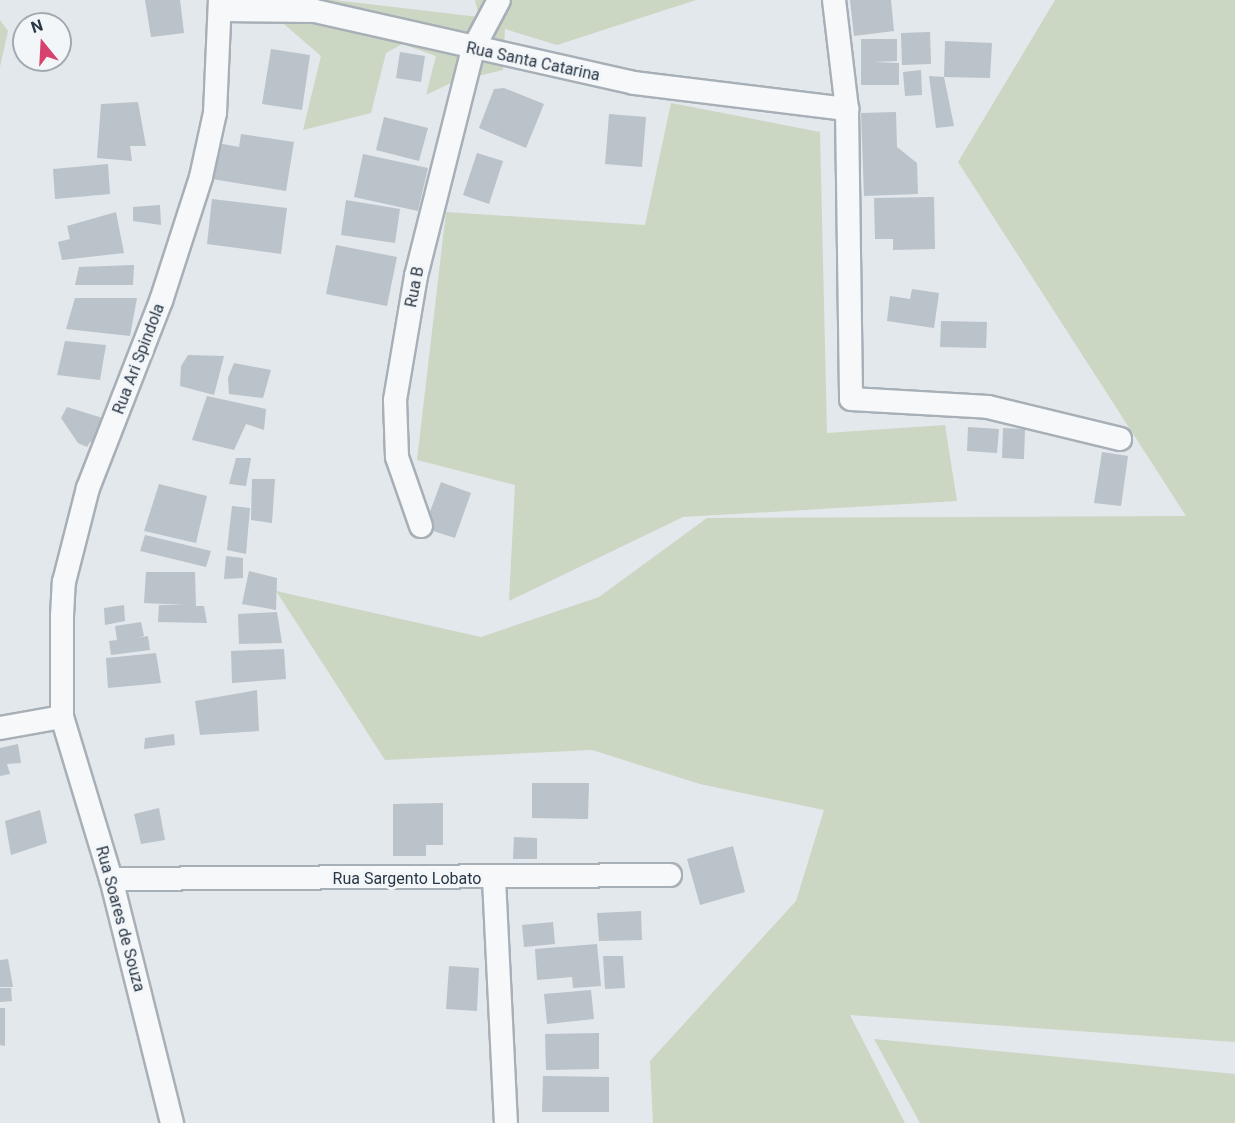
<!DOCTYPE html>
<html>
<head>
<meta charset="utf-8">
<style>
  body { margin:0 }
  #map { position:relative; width:1235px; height:1123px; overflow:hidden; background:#e3e8ec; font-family:Roboto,sans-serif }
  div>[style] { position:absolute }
  .green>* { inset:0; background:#cbd6c3 }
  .building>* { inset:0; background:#bac2ca }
  .roads { filter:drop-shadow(2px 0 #a7afb7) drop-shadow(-2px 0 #a7afb7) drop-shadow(0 2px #a7afb7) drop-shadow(0 -2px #a7afb7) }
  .street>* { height:22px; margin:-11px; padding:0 11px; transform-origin:11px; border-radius:11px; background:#f6f8fa }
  span { translate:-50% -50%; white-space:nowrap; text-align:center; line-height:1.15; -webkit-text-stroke:6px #f3f6f9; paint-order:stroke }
  .street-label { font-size:16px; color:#293745 }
  .north { position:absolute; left:12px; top:12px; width:60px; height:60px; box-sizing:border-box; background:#f3f6f9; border:2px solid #a2aab1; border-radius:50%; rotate:342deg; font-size:16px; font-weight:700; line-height:24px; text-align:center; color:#293745 }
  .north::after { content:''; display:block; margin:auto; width:21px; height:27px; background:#d6426d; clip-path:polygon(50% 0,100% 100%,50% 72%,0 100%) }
</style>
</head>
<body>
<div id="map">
  <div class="green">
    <i style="clip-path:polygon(256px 0,334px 0,479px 17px,475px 0,696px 0,557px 45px,505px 29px,503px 70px,453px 82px,426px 95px,436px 56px,402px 44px,386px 53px,371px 113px,303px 130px,321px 56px)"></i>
    <i style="clip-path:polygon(1055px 0,1235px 0,1235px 1042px,850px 1015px,905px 1123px,653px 1123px,650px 1061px,796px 901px,824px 810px,700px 784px,592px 750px,385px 760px,276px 591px,481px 637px,599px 597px,707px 518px,1186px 516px,958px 162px)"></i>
    <i style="clip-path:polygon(0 20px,8px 31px,0 67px)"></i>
    <i style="clip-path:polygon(671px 103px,820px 132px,827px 433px,945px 425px,957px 501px,683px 517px,509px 601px,515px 485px,417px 460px,446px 212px,645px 225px)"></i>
    <i style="clip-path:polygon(874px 1039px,1235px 1074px,1235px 1123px,920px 1123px)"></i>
  </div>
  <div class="building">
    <i style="clip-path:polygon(145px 0,180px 0,184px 33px,151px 37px)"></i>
    <i style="clip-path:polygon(850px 0,891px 0,894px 31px,854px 36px)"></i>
    <i style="clip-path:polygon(930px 32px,931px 64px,902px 65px,901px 33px)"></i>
    <i style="clip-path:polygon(861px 39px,897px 39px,897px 61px,873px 62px,899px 63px,899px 85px,861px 85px)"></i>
    <i style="clip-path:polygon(945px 41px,992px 43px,990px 78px,944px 77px)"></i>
    <i style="clip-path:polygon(271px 49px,310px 55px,302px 110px,262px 104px)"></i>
    <i style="clip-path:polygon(400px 52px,425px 56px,421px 82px,396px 78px)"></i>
    <i style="clip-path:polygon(921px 70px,922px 95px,905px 96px,903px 72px)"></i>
    <i style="clip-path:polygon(929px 76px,944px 77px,954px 126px,936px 128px)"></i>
    <i style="clip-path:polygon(504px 88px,544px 104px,526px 148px,479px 128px,494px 89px)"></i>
    <i style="clip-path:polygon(138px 102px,146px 146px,130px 146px,132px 161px,97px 158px,101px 104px)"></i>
    <i style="clip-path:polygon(896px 112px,897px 147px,917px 163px,918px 194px,864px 196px,861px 113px)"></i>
    <i style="clip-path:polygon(609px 114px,646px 117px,642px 167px,605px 164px)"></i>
    <i style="clip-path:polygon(384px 117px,428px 128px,419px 161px,376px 150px)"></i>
    <i style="clip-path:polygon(241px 134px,294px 142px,286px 191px,212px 179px,218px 143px,239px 147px)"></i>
    <i style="clip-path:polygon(477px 153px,503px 161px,489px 204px,463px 195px)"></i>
    <i style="clip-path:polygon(363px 154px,428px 168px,418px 211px,354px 197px)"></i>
    <i style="clip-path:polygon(108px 164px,110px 194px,55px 199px,53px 169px)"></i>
    <i style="clip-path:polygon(934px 197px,935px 249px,893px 250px,893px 239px,875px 239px,874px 198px)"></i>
    <i style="clip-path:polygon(212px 199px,287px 208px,281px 254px,207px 244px)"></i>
    <i style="clip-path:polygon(346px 200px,400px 209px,395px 243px,341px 235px)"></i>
    <i style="clip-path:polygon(160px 205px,161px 225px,133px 221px,133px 207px)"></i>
    <i style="clip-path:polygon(116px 212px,124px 253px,62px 260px,58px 242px,70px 239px,67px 226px)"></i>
    <i style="clip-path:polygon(336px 245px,397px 257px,387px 306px,326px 294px)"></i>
    <i style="clip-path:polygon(134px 265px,133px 285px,75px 285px,79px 267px)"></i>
    <i style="clip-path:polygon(912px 289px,939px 293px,934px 328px,887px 321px,890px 296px,910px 299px)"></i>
    <i style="clip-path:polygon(75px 298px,137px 298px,130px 336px,66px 329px)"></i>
    <i style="clip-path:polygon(941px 321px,987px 322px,986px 348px,940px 347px)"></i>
    <i style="clip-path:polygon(65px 341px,106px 345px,100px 380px,57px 375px)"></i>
    <i style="clip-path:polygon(188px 355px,224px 356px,214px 395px,180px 386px,181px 366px)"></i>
    <i style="clip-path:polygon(234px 363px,271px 370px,263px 398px,229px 394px,228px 378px)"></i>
    <i style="clip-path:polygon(207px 396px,266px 409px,264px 430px,246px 424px,234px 450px,192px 440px)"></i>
    <i style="clip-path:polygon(67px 407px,109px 420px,100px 446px,90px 442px,87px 447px,78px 443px,61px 418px)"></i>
    <i style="clip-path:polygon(968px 427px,999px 429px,997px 453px,967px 451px)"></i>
    <i style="clip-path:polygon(1003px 428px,1025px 429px,1024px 459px,1002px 458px)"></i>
    <i style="clip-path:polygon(1102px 452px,1128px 456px,1121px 506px,1094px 503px)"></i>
    <i style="clip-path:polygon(236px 458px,251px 458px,246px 486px,229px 484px)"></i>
    <i style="clip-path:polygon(252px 479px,275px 479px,272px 523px,251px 520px)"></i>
    <i style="clip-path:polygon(441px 482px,471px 493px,455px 538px,424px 528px)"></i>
    <i style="clip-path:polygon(159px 484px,207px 496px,196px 543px,144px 531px)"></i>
    <i style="clip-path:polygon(232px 506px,250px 508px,246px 554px,227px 550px)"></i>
    <i style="clip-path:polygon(145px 535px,211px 551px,206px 567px,140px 551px)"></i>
    <i style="clip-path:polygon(226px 556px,243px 558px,243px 578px,224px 579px)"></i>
    <i style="clip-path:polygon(249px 571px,277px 578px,276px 610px,242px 604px)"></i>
    <i style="clip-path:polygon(146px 572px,195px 572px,196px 606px,204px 606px,207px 623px,158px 622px,159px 605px,186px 605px,144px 603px)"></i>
    <i style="clip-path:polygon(124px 605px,125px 621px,105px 625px,104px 608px)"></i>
    <i style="clip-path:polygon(277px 612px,282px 643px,239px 644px,238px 614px)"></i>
    <i style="clip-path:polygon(141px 622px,144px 636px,136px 638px,148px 636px,150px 650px,111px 655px,109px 641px,117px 640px,115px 626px)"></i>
    <i style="clip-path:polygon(284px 649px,286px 679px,232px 683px,231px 651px)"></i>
    <i style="clip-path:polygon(156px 653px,161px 683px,108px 688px,106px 658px)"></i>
    <i style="clip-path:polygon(257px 690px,259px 731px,200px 735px,195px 701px)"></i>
    <i style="clip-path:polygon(174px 734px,175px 745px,144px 749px,145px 738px)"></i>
    <i style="clip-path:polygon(18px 744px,21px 763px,7px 764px,10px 774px,0 776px,0 748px)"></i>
    <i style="clip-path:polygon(532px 783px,589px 783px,588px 819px,532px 818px)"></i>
    <i style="clip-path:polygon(443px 803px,443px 845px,426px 845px,426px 856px,393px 856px,393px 804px)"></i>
    <i style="clip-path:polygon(159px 808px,165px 840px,141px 844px,134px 814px)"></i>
    <i style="clip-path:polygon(40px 810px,47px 843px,11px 855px,5px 821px)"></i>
    <i style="clip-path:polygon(514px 837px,537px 838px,537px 859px,513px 859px)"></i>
    <i style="clip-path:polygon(733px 846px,745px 892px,700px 905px,687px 859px)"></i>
    <i style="clip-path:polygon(641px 911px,642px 940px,599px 941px,597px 913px)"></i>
    <i style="clip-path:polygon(553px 922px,555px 944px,524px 947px,522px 925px)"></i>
    <i style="clip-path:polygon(597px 944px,601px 986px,573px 988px,572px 977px,537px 980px,535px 949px)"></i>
    <i style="clip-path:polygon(603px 956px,623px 956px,625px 988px,605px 989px)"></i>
    <i style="clip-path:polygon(8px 959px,13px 987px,0 987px,0 960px)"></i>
    <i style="clip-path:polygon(449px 966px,479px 968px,477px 1011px,446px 1009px)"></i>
    <i style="clip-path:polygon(0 988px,11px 988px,12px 1001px,0 1002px)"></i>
    <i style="clip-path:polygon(591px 990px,594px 1019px,547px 1024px,544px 994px)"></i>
    <i style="clip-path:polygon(0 1008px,5px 1008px,5px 1046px,0 1045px)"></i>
    <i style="clip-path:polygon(599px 1033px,599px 1069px,546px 1070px,545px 1034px)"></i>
    <i style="clip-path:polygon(543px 1076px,609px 1077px,609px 1112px,542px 1112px)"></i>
  </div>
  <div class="roads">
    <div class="street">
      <i style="left:834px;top:0;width:110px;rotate:83.2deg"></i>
      <i style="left:847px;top:109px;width:290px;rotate:89.2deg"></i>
      <i style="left:851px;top:399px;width:137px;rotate:3.3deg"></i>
      <i style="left:988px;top:407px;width:136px;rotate:13.6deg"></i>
      <i style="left:221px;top:10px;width:94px;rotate:0.6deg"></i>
      <i style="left:315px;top:11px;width:327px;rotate:12.7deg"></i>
      <i style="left:634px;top:83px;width:215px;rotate:7deg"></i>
      <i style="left:421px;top:526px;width:73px;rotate:-109.2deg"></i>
      <i style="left:397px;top:457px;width:57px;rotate:-92deg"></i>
      <i style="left:395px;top:400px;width:126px;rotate:-80.4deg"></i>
      <i style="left:416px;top:276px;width:234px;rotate:-75.9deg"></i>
      <i style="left:473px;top:49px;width:55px;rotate:-62deg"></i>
      <i style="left:0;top:728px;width:63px;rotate:-10.1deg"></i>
      <i style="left:111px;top:879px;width:559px;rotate:-0.41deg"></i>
      <i style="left:494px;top:879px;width:244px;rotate:87.2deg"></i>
      <i style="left:172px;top:1123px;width:252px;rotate:-104deg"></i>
      <i style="left:111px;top:879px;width:169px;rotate:-106.8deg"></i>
      <i style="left:62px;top:717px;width:101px;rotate:-90deg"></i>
      <i style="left:62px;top:616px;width:34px;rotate:-87deg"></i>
      <i style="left:64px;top:582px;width:97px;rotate:-75.7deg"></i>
      <i style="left:88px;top:488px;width:201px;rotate:-68.7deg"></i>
      <i style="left:161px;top:301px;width:130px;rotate:-72.1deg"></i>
      <i style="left:201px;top:177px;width:66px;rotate:-77.7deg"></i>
      <i style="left:215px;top:113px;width:113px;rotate:-87.5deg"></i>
    </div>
  </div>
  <div class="street-label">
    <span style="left:533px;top:62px;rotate:12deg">Rua Santa Catarina</span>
    <span style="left:415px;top:287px;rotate:-79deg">Rua B</span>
    <span style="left:139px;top:359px;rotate:-69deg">Rua Ari Spindola</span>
    <span style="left:407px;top:879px">Rua Sargento Lobato</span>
    <span style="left:120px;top:919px;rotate:75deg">Rua Soares de Souza</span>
  </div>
  <div class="north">N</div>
</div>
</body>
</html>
